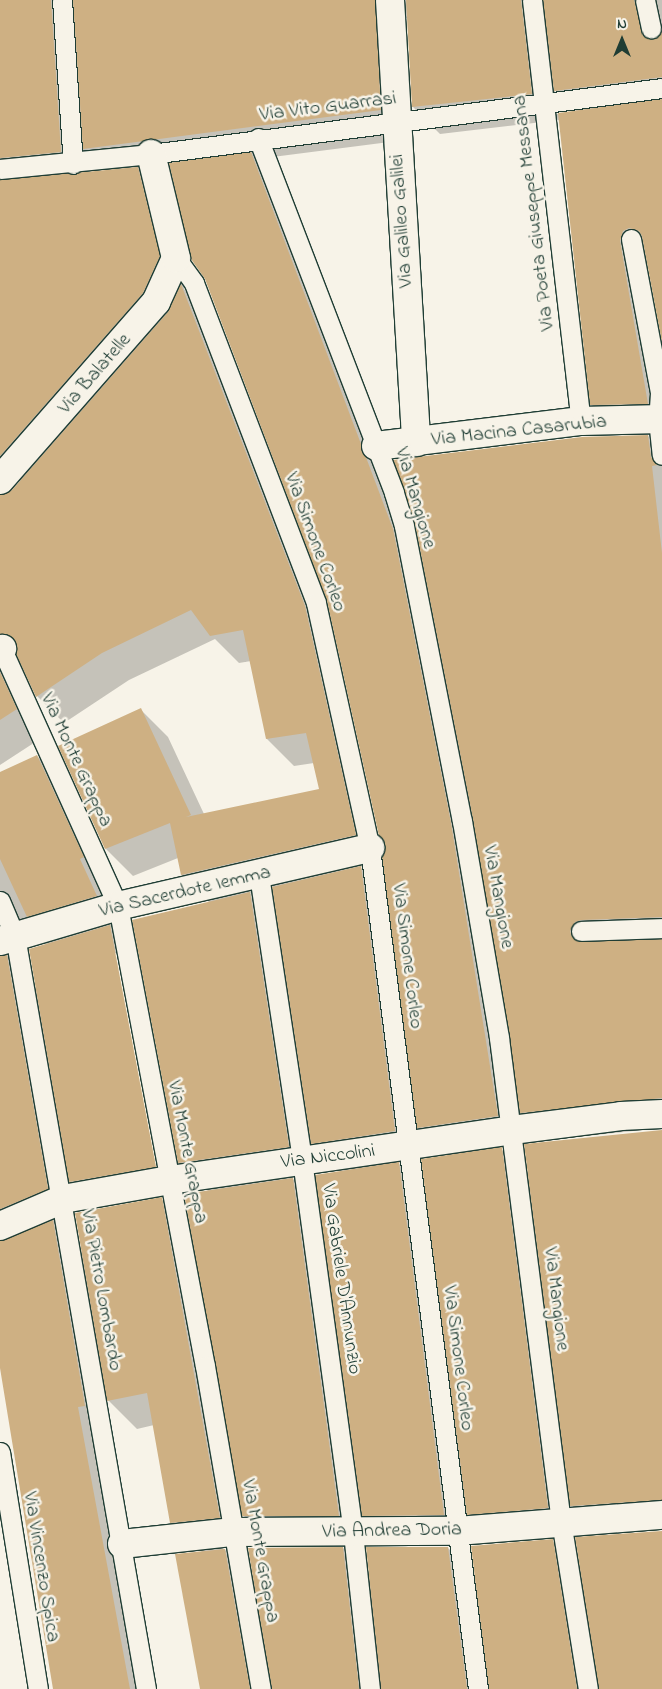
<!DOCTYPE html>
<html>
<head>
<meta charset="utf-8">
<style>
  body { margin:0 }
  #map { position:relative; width:662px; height:1689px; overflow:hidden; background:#f7f3e8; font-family:"Indie Flower",sans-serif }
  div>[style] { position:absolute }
  .shadow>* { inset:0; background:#0003 }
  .building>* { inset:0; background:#ceb083 }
  .roads { filter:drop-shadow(1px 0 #1f3d34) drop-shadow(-1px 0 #1f3d34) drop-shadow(0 1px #1f3d34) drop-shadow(0 -1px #1f3d34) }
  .service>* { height:19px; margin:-9.5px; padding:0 9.5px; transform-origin:9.5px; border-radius:9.5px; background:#f7f3e8 }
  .minor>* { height:28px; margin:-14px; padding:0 14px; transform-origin:14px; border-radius:14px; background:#f7f3e8 }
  span { translate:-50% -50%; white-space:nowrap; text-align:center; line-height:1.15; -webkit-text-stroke:5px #f7f3e8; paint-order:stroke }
  .street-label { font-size:20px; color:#1f3d34 }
  .north { position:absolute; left:597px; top:15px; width:50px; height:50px; -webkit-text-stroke:4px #f7f3e8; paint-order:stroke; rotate:0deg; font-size:14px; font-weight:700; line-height:20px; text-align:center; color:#1f3d34 }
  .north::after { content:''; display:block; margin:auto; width:18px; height:22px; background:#1f3d34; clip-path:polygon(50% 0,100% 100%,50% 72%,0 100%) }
</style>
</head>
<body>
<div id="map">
  <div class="shadow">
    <i style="clip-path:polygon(evenodd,0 0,662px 0,662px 336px,648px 264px,647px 269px,662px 358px,662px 431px,619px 432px,592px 405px,560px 120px,440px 134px,413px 107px,408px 17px,403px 20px,405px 140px,257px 159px,279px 182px,422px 562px,648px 436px,662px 450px,662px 1128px,548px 1140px,520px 1111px,525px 1144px,500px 1148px,529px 1177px,662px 1131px,662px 1528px,599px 1533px,572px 1506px,576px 1536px,496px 1542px,468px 1514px,472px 1543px,391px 1543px,363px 1515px,367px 1544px,272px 1544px,242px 1514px,247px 1546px,223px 1548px,255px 1580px,343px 1548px,370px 1576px,448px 1548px,476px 1576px,552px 1540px,582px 1570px,662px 1532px,662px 1689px,201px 1689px,202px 1552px,172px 1522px,154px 1425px,137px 1429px,106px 1398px,112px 1433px,105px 1434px,151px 1689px,54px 1689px,0 1361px,0 773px,37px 756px,64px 784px,123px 923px,111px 927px,133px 950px,179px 1190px,94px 1205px,68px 1179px,74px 1214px,161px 1199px,192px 1229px,208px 1191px,179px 1162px,210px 903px,182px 875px,178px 858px,133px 876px,106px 849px,141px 710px,168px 737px,204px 814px,321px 790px,314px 763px,294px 766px,267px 739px,251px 661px,239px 663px,215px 639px,129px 680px,64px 723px,37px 696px,22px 663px,14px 671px,43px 737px,0 765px,0 514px,21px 481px,0 460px,0 0,555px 90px,577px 112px,557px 114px,555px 90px,0 0,86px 150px,107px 171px,87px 173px,86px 150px,0 0,172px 168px,328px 600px,387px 845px,389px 896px,360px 867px,382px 862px,332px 635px,208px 313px,184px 289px,186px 284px,167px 171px,172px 168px,0 0,274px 887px,279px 922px,250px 893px,274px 887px,0 0,22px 919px,47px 945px,36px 987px,14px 964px,16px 927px,22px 919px,0 0,114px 953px,117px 953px,158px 1173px,156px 1173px,114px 953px,0 0,418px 1127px,448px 1156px,427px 1192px,398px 1163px,423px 1159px,418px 1127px,0 0,311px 1142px,341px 1172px,321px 1208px,292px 1178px,316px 1175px,311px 1142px,0 0,76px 1215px,83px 1252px,55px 1224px,76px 1215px)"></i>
  </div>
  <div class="building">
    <i style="clip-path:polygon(0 0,51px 0,61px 152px,0 158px)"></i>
    <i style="clip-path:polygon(73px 0,375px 0,381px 110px,83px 149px)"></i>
    <i style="clip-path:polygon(406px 0,521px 0,532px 94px,412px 107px)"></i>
    <i style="clip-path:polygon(543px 0,634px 0,643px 36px,654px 39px,659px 36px,662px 27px,662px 77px,554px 91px)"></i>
    <i style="clip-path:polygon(662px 99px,662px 343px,642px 236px,639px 231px,629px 228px,623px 231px,620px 241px,648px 404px,590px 405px,558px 113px)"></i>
    <i style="clip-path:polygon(251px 152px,393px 529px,451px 823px,498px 1116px,417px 1128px,382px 857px,385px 845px,379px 836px,327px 601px,205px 279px,191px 259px,169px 163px)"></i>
    <i style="clip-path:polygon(138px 167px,160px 256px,143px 293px,0 456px,0 180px)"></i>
    <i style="clip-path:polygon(181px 284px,305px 606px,356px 835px,181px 875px,170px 823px,105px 849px,58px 746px,141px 708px,191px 815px,186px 817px,319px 789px,306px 733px,266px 739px,243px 630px,210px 636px,191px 610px,102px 653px,36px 697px,16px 654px,16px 642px,10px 636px,0 634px,0 495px,12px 490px,168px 312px)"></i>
    <i style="clip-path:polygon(648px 435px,651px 457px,657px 465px,652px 466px,662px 553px,662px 917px,581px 920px,575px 922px,570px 931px,572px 937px,581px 942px,662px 939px,662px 1098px,520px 1113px,473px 819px,415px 524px,393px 460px,582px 437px)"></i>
    <i style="clip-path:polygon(0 672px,17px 709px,0 720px)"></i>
    <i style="clip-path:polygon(37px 755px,84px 857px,80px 859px,97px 896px,27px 917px,0 859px,0 772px)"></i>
    <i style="clip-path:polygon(361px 866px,395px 1131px,311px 1144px,272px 887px)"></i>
    <i style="clip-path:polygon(250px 892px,289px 1147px,178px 1163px,132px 920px)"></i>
    <i style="clip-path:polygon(110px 925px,156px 1167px,69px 1182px,29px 949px)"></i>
    <i style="clip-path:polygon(7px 955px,48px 1189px,0 1209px,0 956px)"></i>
    <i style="clip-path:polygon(662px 1130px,662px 1500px,570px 1506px,524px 1144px)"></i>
    <i style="clip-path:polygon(502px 1147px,548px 1508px,467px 1515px,421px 1159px)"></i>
    <i style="clip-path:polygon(399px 1162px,444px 1515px,362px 1516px,315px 1175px)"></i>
    <i style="clip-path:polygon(293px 1178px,339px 1516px,242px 1516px,184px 1194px)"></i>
    <i style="clip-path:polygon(162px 1197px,220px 1518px,170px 1523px,147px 1393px,107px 1401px,75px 1213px)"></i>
    <i style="clip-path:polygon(53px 1220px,85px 1406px,78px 1407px,130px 1689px,53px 1689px,10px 1429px,0 1368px,0 1241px)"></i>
    <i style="clip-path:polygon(662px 1531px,662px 1689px,599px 1689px,575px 1537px)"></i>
    <i style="clip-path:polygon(553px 1539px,577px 1689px,489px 1689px,471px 1546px)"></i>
    <i style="clip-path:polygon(343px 1547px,359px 1689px,272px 1689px,248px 1548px)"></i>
    <i style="clip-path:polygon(366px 1547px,448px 1547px,467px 1689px,381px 1689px)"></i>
    <i style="clip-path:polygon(225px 1549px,250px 1689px,200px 1689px,175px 1554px)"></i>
  </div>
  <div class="roads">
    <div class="service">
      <i style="left:62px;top:0;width:164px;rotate:86.2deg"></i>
      <i style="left:532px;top:0;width:424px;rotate:83.4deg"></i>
      <i style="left:645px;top:0;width:29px;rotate:78deg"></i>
      <i style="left:258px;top:138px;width:380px;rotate:69deg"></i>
      <i style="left:394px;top:493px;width:34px;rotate:73deg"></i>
      <i style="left:404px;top:526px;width:301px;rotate:78.9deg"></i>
      <i style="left:462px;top:821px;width:220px;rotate:80.3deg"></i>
      <i style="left:499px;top:1038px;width:487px;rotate:82.7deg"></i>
      <i style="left:561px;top:1521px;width:170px;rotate:80.9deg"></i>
      <i style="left:0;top:169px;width:152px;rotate:-5.7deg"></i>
      <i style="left:151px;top:154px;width:515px;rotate:-7.36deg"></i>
      <i style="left:631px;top:239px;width:157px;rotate:79.3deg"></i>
      <i style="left:660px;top:393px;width:26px;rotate:94deg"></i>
      <i style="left:658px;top:419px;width:36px;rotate:84deg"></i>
      <i style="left:176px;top:258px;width:31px;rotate:54deg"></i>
      <i style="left:194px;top:283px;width:342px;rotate:69.1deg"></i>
      <i style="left:316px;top:603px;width:251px;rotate:77.6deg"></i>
      <i style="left:370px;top:848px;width:848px;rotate:82.68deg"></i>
      <i style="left:0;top:645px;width:286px;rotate:65.7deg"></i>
      <i style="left:118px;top:906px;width:468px;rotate:79.3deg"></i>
      <i style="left:205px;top:1366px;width:328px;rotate:80.2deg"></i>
      <i style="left:259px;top:875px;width:288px;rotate:81.4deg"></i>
      <i style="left:302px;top:1160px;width:376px;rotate:82.2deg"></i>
      <i style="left:353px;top:1533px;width:157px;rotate:83.8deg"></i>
      <i style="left:0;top:901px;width:38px;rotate:67deg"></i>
      <i style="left:15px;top:936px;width:764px;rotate:80.13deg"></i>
      <i style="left:581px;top:931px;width:81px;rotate:-2.1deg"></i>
      <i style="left:0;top:1452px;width:240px;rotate:80.9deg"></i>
    </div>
    <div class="minor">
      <i style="left:390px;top:0;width:443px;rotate:86.6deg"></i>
      <i style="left:376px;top:446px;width:207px;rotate:-7deg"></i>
      <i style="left:581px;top:421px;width:81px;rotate:-1.4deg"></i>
      <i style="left:0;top:480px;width:237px;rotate:-48.8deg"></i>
      <i style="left:156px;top:302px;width:48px;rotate:-65.6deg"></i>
      <i style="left:176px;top:258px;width:107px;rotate:-103.5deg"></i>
      <i style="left:0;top:652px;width:4px;rotate:-56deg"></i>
      <i style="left:0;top:941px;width:123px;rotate:-16.5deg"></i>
      <i style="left:118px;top:906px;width:259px;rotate:-13deg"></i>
      <i style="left:0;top:1226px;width:69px;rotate:-23.2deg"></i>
      <i style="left:63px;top:1199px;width:109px;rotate:-10.1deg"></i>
      <i style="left:170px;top:1180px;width:346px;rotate:-8.3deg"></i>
      <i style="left:512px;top:1130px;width:110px;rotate:-7.3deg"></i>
      <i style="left:621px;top:1116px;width:41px;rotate:-2.8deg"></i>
      <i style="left:122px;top:1544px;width:112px;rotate:-6.2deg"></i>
      <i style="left:233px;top:1532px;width:224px;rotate:-0.3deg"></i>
      <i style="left:457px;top:1531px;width:206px;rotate:-4.5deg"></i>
    </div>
  </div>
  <div class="street-label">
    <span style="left:328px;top:107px;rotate:-7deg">Via Vito Guarrasi</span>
    <span style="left:534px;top:213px;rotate:-97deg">Via Poeta Giuseppe Messana</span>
    <span style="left:402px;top:221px;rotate:-94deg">Via Galileo Galilei</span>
    <span style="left:95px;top:374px;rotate:-49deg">Via Balatelle</span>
    <span style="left:519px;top:431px;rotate:-6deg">Via Macina Casarubia</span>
    <span style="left:415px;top:498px;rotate:74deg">Via Mangione</span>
    <span style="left:315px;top:542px;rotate:70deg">Via Simone Corleo</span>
    <span style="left:76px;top:760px;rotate:65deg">Via Monte Grappa</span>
    <span style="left:185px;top:892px;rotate:-13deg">Via Sacerdote Iemma</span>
    <span style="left:498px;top:897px;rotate:80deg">Via Mangione</span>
    <span style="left:407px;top:956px;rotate:83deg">Via Simone Corleo</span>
    <span style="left:187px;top:1152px;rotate:79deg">Via Monte Grappa</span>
    <span style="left:328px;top:1157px;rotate:-7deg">Via Niccolini</span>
    <span style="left:341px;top:1279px;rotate:82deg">Via Gabriele D'Annunzio</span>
    <span style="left:101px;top:1290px;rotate:80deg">Via Pietro Lombardo</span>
    <span style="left:556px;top:1299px;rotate:83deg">Via Mangione</span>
    <span style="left:458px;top:1358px;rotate:83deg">Via Simone Corleo</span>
    <span style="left:392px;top:1531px;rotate:-1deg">Via Andrea Doria</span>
    <span style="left:260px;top:1551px;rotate:80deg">Via Monte Grappa</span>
    <span style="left:41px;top:1567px;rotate:81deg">Via Vincenzo Spica</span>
  </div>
  <div class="north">N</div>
</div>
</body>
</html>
